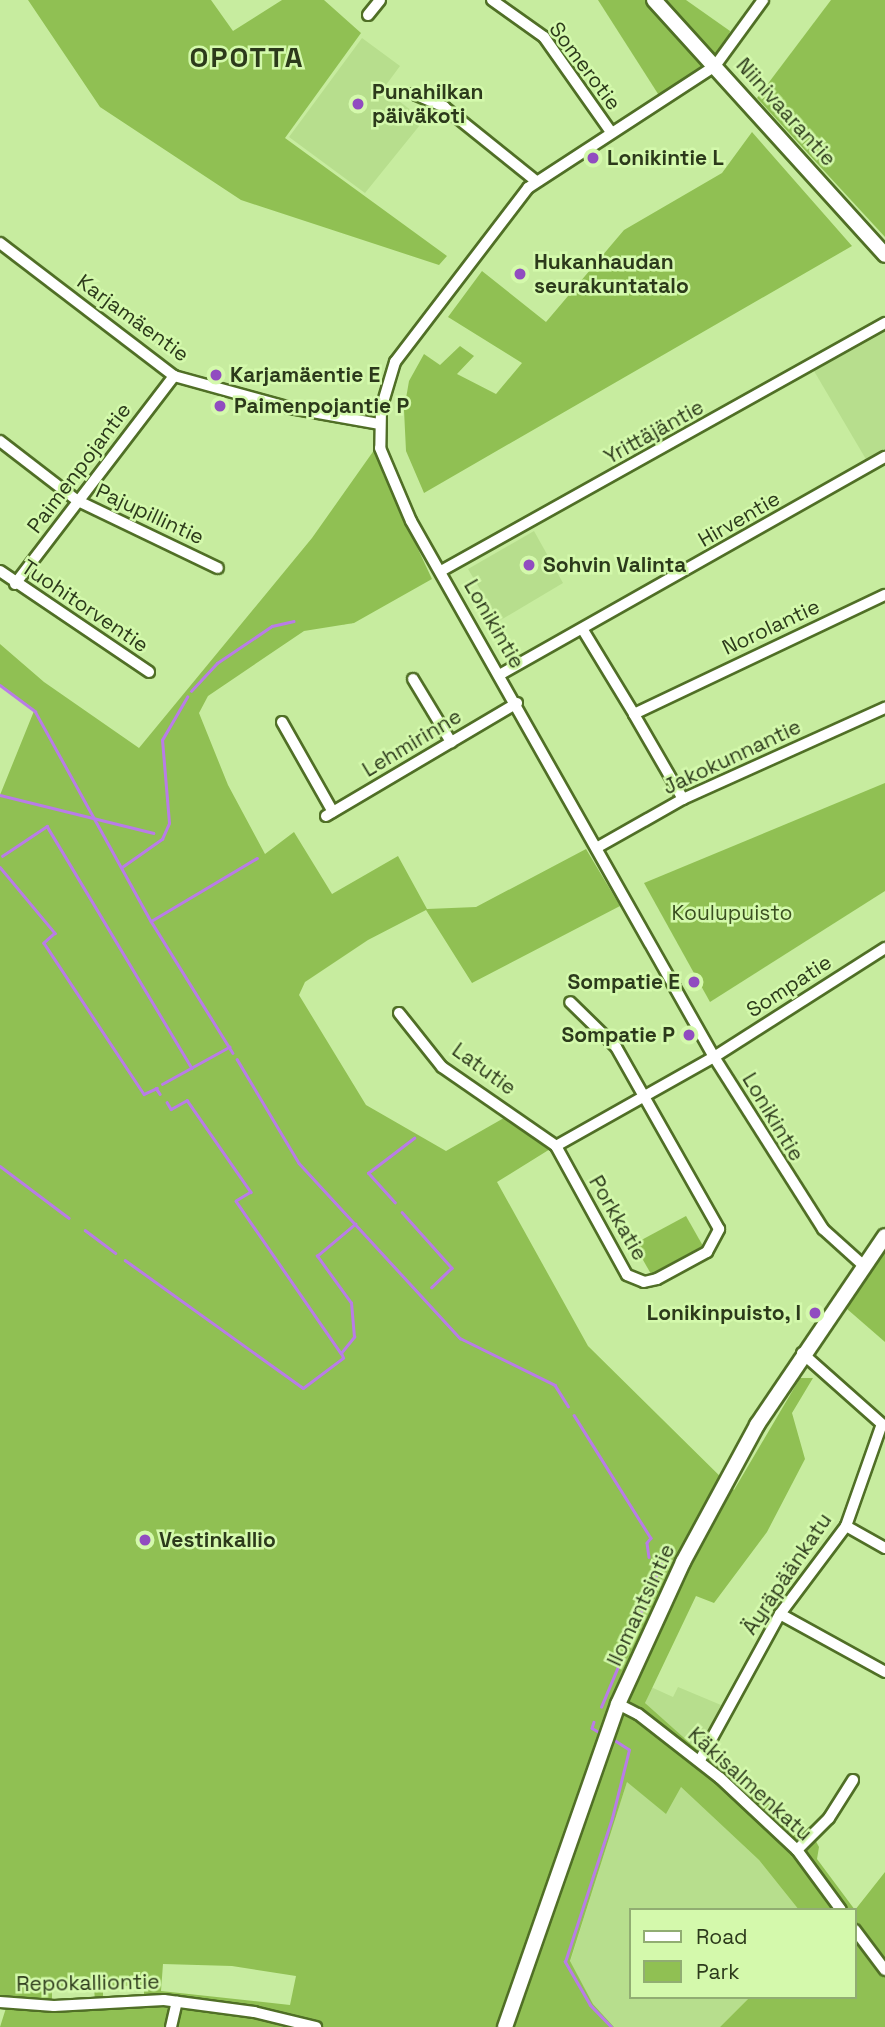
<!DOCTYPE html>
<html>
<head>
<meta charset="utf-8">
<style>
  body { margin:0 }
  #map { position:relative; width:885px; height:2027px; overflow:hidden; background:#c7ec9f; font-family:"Space Grotesk",sans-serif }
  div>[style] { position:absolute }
  .built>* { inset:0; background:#b7de8d }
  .green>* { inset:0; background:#90c053 }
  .stream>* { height:2.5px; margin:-1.25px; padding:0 1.25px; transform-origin:1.25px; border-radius:1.25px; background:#b97ce7 }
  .roads { filter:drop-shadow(2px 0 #506f26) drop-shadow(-2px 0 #506f26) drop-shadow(0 2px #506f26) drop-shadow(0 -2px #506f26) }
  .minor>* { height:10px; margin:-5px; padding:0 5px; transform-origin:5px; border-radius:5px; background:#fff }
  .major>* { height:14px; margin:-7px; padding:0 7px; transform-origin:7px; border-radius:7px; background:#fff }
  .dots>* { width:19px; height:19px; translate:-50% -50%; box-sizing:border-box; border:4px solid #d4f9ac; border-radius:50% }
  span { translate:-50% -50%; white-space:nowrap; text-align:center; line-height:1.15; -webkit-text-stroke:5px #d4f9ac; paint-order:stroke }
  .street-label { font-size:21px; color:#2c3a1b }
  .poi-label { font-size:21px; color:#2c3a1b; font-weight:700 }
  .left { translate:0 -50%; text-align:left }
  .right { translate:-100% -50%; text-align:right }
  .park-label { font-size:21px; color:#3a4f20 }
  .district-label { font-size:28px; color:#2c3a1b; font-weight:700; letter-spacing:2px }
  .legend { position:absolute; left:629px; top:1908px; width:228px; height:91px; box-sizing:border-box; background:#d4f9ac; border:2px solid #91ad72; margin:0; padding:9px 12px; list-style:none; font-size:21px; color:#2c3a1b }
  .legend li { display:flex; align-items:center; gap:14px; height:35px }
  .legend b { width:35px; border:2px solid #91ad72 }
</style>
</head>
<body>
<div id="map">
  <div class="built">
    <i style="clip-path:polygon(362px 38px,400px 66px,383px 89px,424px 120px,365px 193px,289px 137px)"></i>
    <i style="clip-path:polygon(885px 332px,885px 451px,867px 461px,814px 371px)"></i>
    <i style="clip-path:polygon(534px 531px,563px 583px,499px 621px,468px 569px)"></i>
    <i style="clip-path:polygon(651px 1687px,673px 1697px,678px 1687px,721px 1705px,704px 1739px,692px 1745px,686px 1743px,651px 1711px,645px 1703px)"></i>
    <i style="clip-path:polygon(627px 1782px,680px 1786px,759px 1860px,799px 1910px,631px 1910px,631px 1997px,750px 1997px,720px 2027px,614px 2027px,593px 2004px,570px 1962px)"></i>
  </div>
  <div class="green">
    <i style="clip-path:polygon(28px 0,211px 0,233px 31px,282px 0,324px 0,361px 33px,285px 138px,447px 256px,439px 265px,241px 200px,100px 107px)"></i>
    <i style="clip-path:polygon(598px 0,686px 0,730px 31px,725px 50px,660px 97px)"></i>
    <i style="clip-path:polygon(831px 0,885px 0,885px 237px,757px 98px)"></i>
    <i style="clip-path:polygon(752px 132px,852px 246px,424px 493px,406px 451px,404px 410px,409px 381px,424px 354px,440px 365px,460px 346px,474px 356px,457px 374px,496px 394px,522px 363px,448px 317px,482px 271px,546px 322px,624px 230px,722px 173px)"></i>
    <i style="clip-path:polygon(evenodd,377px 446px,383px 474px,432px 579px,354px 623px,304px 631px,208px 696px,199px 713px,228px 785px,265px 854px,294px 832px,332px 894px,398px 856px,427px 909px,476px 907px,586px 849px,620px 906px,472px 983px,426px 910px,368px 940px,305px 982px,299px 995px,366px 1105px,446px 1151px,511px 1114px,555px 1146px,497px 1182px,588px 1346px,734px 1490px,800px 1378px,813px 1378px,792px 1413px,805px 1459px,767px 1532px,714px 1603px,696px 1596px,645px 1703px,692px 1745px,727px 1765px,797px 1831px,810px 1830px,819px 1847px,817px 1859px,855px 1910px,799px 1910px,759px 1860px,681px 1787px,666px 1814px,627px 1782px,570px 1961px,593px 2004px,614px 2027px,0 2027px,6px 2008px,0 2006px,0 795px,34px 711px,0 685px,0 644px,44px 682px,139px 748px,312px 538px,377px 446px,163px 1964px,232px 1966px,296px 1976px,290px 2005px,161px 1991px,163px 1964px,377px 446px,144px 1985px,144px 1999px,103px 2002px,103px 1987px,144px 1985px,377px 446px,94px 1987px,95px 2002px,52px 2004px,52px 1989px,94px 1987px)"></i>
    <i style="clip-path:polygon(885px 783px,885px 891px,710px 1002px,644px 883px)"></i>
    <i style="clip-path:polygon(686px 1216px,703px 1246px,651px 1274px,634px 1244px)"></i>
    <i style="clip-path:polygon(885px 1233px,885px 1342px,839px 1302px)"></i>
    <i style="clip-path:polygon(885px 1872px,885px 2027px,720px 2027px,750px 1997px,855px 1997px,855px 1910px)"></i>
  </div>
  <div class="stream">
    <i style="left:0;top:685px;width:44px;rotate:36.6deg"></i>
    <i style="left:35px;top:711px;width:240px;rotate:61.1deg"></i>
    <i style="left:151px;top:921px;width:155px;rotate:58.2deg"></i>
    <i style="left:191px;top:691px;width:38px;rotate:-47deg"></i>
    <i style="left:217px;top:663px;width:66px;rotate:-33.9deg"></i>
    <i style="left:272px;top:626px;width:22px;rotate:-13deg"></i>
    <i style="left:0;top:795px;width:158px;rotate:13.9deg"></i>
    <i style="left:2px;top:856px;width:54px;rotate:-33.7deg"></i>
    <i style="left:47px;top:826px;width:282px;rotate:59.1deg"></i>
    <i style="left:0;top:867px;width:86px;rotate:50.2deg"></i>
    <i style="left:55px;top:933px;width:15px;rotate:138deg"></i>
    <i style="left:44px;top:943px;width:181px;rotate:56.5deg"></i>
    <i style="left:144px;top:1094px;width:14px;rotate:-25deg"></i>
    <i style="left:122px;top:867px;width:49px;rotate:-35deg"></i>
    <i style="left:162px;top:839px;width:17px;rotate:-66deg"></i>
    <i style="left:169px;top:823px;width:83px;rotate:-94.8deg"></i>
    <i style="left:162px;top:740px;width:50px;rotate:-59.8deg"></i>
    <i style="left:151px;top:921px;width:123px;rotate:-30.7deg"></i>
    <i style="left:237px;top:1059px;width:121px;rotate:59.2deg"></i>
    <i style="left:299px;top:1163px;width:238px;rotate:47.4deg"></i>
    <i style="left:460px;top:1338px;width:106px;rotate:26.3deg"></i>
    <i style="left:555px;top:1385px;width:25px;rotate:58deg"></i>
    <i style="left:162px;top:1084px;width:77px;rotate:-28.9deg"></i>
    <i style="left:156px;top:1088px;width:7px;rotate:56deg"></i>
    <i style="left:167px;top:1102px;width:8px;rotate:60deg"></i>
    <i style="left:171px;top:1109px;width:18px;rotate:-29deg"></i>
    <i style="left:187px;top:1100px;width:112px;rotate:55.2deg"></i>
    <i style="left:251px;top:1192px;width:17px;rotate:149deg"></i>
    <i style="left:236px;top:1201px;width:185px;rotate:55.4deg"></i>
    <i style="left:0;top:1166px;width:86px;rotate:37deg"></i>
    <i style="left:395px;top:1203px;width:40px;rotate:-132deg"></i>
    <i style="left:368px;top:1173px;width:58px;rotate:-37.3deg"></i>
    <i style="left:402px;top:1212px;width:75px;rotate:48.2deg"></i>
    <i style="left:452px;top:1268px;width:28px;rotate:136deg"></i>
    <i style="left:85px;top:1230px;width:38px;rotate:37deg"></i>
    <i style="left:125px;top:1260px;width:219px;rotate:35.7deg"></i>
    <i style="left:303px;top:1388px;width:50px;rotate:-36.9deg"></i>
    <i style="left:343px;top:1358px;width:5px;rotate:-112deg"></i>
    <i style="left:341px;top:1353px;width:21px;rotate:-51deg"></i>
    <i style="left:354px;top:1337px;width:34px;rotate:-95deg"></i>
    <i style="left:351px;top:1303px;width:58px;rotate:-125.9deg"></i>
    <i style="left:317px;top:1256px;width:50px;rotate:-40.1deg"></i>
    <i style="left:574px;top:1415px;width:145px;rotate:58deg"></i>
    <i style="left:651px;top:1538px;width:6px;rotate:129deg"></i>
    <i style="left:647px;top:1543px;width:14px;rotate:82deg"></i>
    <i style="left:601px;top:1707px;width:155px;rotate:-67.2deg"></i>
    <i style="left:594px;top:1722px;width:6px;rotate:108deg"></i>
    <i style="left:592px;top:1728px;width:8px;rotate:30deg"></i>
    <i style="left:611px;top:2027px;width:30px;rotate:-134deg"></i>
    <i style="left:590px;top:2005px;width:50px;rotate:-120.2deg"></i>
    <i style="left:565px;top:1962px;width:151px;rotate:-71.9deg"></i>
    <i style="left:612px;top:1818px;width:70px;rotate:-76deg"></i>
    <i style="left:629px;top:1750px;width:17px;rotate:-147deg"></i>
  </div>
  <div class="roads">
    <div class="minor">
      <i style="left:492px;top:0;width:64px;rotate:35.4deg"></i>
      <i style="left:544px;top:37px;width:116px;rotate:54.8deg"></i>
      <i style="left:763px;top:0;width:82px;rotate:126deg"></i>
      <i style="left:715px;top:66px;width:223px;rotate:146.9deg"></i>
      <i style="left:528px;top:188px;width:219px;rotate:127.4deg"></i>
      <i style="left:395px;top:362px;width:49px;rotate:106.6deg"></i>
      <i style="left:381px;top:409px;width:39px;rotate:91deg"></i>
      <i style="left:380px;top:448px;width:79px;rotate:67deg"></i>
      <i style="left:411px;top:521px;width:616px;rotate:60.52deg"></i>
      <i style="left:714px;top:1057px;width:204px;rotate:57.6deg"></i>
      <i style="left:823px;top:1229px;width:54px;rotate:42deg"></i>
      <i style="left:368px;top:15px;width:19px;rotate:-51deg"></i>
      <i style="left:414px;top:94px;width:33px;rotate:23deg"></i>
      <i style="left:444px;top:107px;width:118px;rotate:38.8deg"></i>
      <i style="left:0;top:243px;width:219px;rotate:37.4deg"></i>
      <i style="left:174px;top:376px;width:120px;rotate:15.4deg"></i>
      <i style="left:290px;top:408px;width:90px;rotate:10.2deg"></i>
      <i style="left:0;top:441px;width:98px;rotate:37.6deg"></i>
      <i style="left:78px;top:501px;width:155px;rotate:25.6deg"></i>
      <i style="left:0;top:571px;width:180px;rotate:34.1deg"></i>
      <i style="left:441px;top:571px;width:509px;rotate:-29.19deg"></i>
      <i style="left:15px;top:584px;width:262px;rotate:-52.6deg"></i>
      <i style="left:583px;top:630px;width:98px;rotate:58.7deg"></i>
      <i style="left:501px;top:674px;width:441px;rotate:-29.5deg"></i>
      <i style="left:413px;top:679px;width:74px;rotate:58.9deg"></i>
      <i style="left:282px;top:722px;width:103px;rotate:60.5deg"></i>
      <i style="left:683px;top:799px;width:98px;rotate:-120deg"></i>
      <i style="left:634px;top:714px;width:278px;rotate:-25.4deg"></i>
      <i style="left:326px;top:816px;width:222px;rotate:-30.6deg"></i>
      <i style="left:598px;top:847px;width:98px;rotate:-29.5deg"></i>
      <i style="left:683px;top:799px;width:222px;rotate:-24.3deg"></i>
      <i style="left:399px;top:1013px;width:69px;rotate:51.5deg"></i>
      <i style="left:442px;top:1067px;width:139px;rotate:34.7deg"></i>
      <i style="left:556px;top:1146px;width:147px;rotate:61.2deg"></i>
      <i style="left:627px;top:1275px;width:18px;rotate:22deg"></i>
      <i style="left:644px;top:1282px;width:13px;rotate:-13deg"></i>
      <i style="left:657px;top:1279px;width:57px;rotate:-28.4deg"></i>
      <i style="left:707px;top:1252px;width:26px;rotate:-62deg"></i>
      <i style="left:719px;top:1229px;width:209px;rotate:-119.5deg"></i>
      <i style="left:616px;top:1047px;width:64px;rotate:-135.6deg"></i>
      <i style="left:556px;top:1146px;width:181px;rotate:-29.4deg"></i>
      <i style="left:714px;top:1057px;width:203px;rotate:-32.5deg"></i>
      <i style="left:846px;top:1526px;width:45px;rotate:29.4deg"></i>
      <i style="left:780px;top:1614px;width:120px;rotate:28.9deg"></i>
      <i style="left:618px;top:1704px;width:22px;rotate:27deg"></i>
      <i style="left:638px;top:1714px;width:104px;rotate:38deg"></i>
      <i style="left:720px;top:1778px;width:105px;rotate:43.1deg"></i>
      <i style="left:797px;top:1850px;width:74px;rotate:53.7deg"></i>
      <i style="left:700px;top:1760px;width:166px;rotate:-61.3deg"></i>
      <i style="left:780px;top:1614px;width:110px;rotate:-53.1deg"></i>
      <i style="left:846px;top:1526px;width:108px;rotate:-70.6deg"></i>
      <i style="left:882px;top:1424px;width:107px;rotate:-138.4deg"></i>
      <i style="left:797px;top:1850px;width:45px;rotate:-45deg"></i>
      <i style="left:829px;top:1818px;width:45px;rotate:-57.7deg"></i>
      <i style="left:855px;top:1930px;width:50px;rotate:53.1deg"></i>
      <i style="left:0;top:2002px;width:54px;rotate:4.2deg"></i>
      <i style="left:54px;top:2006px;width:110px;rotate:-3.1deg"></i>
      <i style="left:164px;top:2000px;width:91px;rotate:7.6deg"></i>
      <i style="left:254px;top:2012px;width:64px;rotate:13.6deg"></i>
      <i style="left:171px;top:2027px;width:26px;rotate:-77deg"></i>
    </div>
    <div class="major">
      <i style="left:654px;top:0;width:344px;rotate:47.8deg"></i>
      <i style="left:505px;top:2027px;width:342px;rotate:-70.7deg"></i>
      <i style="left:618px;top:1704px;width:156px;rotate:-65.4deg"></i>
      <i style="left:683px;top:1562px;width:156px;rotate:-61.6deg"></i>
      <i style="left:757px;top:1425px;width:228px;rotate:-55.9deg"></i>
    </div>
  </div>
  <div class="dots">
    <i style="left:358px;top:104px;background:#914cc0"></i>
    <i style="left:593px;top:158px;background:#914cc0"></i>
    <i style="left:520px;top:274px;background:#914cc0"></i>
    <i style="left:216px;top:375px;background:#914cc0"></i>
    <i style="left:220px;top:406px;background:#914cc0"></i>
    <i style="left:529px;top:565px;background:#914cc0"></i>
    <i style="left:694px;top:982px;background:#914cc0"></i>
    <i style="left:689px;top:1035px;background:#914cc0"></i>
    <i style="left:815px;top:1313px;background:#914cc0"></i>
    <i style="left:145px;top:1540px;background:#914cc0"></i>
  </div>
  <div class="street-label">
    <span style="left:585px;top:66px;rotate:53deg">Somerotie</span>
    <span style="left:786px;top:112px;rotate:48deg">Niinivaarantie</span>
    <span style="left:133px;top:318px;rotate:36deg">Karjamäentie</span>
    <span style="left:654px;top:432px;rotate:-29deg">Yrittäjäntie</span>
    <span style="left:79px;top:468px;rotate:-53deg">Paimenpojantie</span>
    <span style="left:150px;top:514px;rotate:25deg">Pajupillintie</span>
    <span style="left:739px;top:519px;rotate:-30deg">Hirventie</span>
    <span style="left:85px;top:606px;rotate:34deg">Tuohitorventie</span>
    <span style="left:494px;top:624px;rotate:60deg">Lonikintie</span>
    <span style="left:771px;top:627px;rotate:-25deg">Norolantie</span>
    <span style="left:412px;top:743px;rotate:-31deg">Lehmirinne</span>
    <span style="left:732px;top:757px;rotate:-25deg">Jakokunnantie</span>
    <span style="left:789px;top:986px;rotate:-33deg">Sompatie</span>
    <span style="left:484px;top:1069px;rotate:36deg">Latutie</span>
    <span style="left:773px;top:1117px;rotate:59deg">Lonikintie</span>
    <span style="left:618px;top:1218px;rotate:60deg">Porkkatie</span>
    <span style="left:787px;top:1574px;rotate:-56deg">Äyräpäänkatu</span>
    <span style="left:641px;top:1605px;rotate:-65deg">Ilomantsintie</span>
    <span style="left:750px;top:1784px;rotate:42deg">Käkisalmenkatu</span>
    <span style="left:88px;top:1983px;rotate:-1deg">Repokalliontie</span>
  </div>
  <div class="poi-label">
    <span class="left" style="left:372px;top:104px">Punahilkan<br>päiväkoti</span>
    <span class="left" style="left:607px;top:158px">Lonikintie L</span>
    <span class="left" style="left:534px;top:274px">Hukanhaudan<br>seurakuntatalo</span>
    <span class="left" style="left:230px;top:375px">Karjamäentie E</span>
    <span class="left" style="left:234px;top:406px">Paimenpojantie P</span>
    <span class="left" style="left:543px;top:565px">Sohvin Valinta</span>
    <span class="right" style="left:680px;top:982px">Sompatie E</span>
    <span class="right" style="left:675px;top:1035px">Sompatie P</span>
    <span class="right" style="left:801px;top:1313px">Lonikinpuisto, I</span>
    <span class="left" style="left:159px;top:1540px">Vestinkallio</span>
  </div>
  <div class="park-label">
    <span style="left:732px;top:913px">Koulupuisto</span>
  </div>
  <div class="district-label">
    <span style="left:247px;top:57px">OPOTTA</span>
  </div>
  <ul class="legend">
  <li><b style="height:9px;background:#fff"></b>Road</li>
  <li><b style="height:19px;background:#90c053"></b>Park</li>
  </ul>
</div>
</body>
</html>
